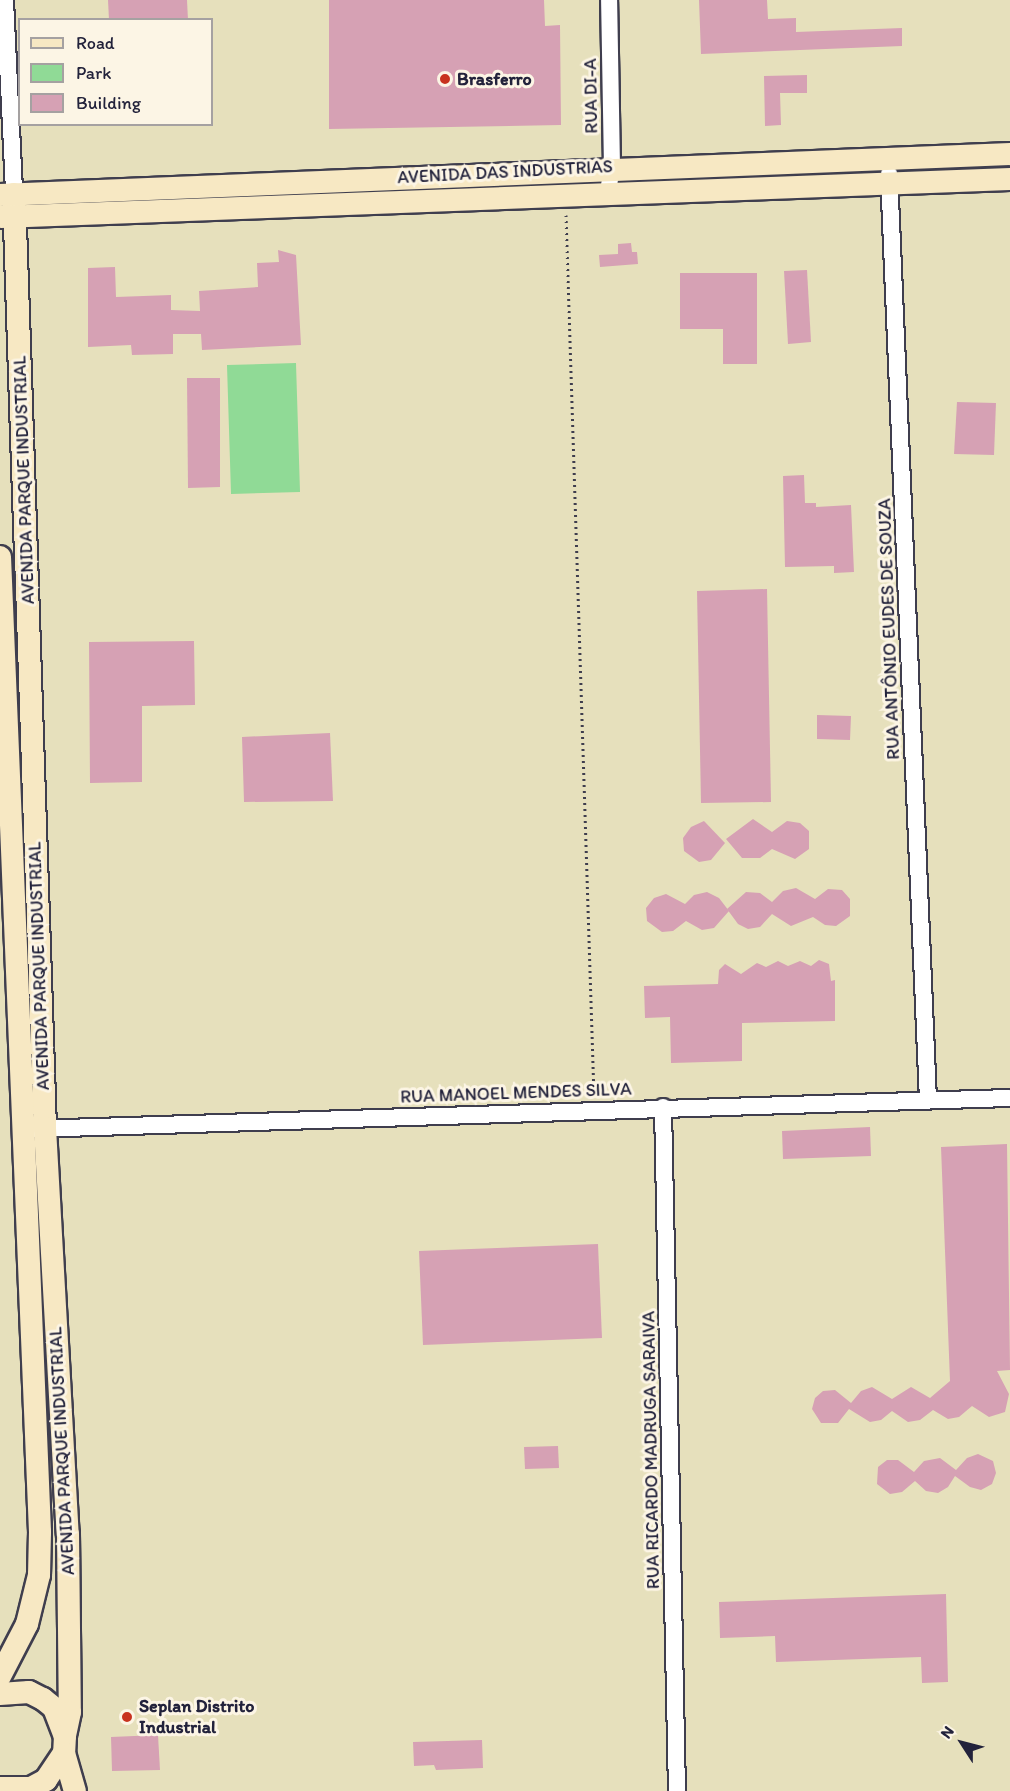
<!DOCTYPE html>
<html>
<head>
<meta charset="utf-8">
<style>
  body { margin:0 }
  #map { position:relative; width:1010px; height:1791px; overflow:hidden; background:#e6e0bc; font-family:Itim,sans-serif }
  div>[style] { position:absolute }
  .green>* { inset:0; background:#90da96 }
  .building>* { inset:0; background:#d6a1b4 }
  .path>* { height:3px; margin-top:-1.5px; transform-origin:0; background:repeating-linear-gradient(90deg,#3f3e4e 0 1.5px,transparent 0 6px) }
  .roads { filter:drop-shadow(2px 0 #3f3e4e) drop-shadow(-2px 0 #3f3e4e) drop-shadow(0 2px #3f3e4e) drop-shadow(0 -2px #3f3e4e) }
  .street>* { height:16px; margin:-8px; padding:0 8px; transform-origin:8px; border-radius:8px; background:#fff }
  .secondary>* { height:22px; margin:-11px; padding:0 11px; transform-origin:11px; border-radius:11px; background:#f7e8c3 }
  .dots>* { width:16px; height:16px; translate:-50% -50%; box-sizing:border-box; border:3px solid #fcf5e5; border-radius:50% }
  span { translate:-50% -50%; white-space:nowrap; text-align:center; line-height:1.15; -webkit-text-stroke:6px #fcf5e5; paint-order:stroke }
  .poi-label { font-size:18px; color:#22223b; font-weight:700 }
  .left { translate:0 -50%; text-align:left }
  .street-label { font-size:18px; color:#22223b }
  .legend { position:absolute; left:18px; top:18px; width:195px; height:108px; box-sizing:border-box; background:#fcf5e5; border:2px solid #a5a1a1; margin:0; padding:8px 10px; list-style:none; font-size:18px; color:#22223b }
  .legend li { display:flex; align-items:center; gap:12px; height:30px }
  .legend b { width:30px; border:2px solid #a5a1a1 }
  .north { position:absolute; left:932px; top:1713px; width:60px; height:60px; -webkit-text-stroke:4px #fcf5e5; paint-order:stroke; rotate:306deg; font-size:16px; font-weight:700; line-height:24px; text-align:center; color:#22223b }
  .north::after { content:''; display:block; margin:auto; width:21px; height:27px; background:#22223b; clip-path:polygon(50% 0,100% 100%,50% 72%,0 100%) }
</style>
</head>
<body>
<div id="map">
  <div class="green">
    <i style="clip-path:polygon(296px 363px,300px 492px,231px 494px,227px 365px)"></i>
  </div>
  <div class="building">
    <i style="clip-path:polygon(108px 0,187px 0,188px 20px,109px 20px)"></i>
    <i style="clip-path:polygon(329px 0,544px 0,545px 26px,560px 25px,561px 125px,329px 129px)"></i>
    <i style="clip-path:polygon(699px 0,767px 0,768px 19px,796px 18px,796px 32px,902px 28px,902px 46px,701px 54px)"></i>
    <i style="clip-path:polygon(807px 75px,807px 93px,780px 93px,781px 125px,765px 126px,764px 76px)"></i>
    <i style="clip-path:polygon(631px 243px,632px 252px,637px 252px,638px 264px,600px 267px,599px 255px,618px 254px,618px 244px)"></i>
    <i style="clip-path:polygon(278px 250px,296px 255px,301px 345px,202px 350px,201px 334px,173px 334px,173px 354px,132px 355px,131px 345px,88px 347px,88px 268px,115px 267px,116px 297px,171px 295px,171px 310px,200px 311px,199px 291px,258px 287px,257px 263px,279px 262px)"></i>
    <i style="clip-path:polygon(807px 270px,811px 342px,788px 344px,784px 271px)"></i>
    <i style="clip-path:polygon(680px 273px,757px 273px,757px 364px,723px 364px,723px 329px,680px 329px)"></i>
    <i style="clip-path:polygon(187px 378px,220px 378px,220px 487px,188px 488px)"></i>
    <i style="clip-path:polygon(957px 402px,996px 403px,994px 455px,954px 454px)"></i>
    <i style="clip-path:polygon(804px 475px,805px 503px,816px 503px,816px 507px,851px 505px,854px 572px,834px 573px,834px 566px,785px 567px,783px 476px)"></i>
    <i style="clip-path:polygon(767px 589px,771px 802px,701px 803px,697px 591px)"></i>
    <i style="clip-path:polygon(194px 641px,195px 705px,142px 706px,142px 782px,90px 783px,89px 642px)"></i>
    <i style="clip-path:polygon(817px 715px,851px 716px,850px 740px,817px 739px)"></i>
    <i style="clip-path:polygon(330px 733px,333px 801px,244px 802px,242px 737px)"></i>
    <i style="clip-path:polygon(753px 819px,772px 832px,787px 821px,800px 823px,809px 831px,809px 849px,795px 859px,772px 849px,760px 858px,742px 858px,726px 839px)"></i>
    <i style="clip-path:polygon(704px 821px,725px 843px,711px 860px,699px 862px,684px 851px,683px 838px,691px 827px)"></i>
    <i style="clip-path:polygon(796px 888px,815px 899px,828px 889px,842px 890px,850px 899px,850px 916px,836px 926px,825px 925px,813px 917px,791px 926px,772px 914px,760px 927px,748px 929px,738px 924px,727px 909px,746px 892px,760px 893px,772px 902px,783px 891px)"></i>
    <i style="clip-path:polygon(707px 892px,719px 898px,729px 911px,714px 928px,702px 930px,686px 921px,673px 931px,662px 932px,647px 921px,646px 908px,654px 898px,666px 894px,685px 904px,694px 895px)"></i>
    <i style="clip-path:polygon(819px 960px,829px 964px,831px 981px,835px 980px,835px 1021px,742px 1023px,742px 1061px,671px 1063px,670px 1017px,645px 1018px,644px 986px,718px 984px,719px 970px,725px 964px,741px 974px,757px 963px,766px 967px,778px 961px,788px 966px,800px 961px,811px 966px)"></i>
    <i style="clip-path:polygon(870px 1127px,871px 1156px,783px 1159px,782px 1131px)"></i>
    <i style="clip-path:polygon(1007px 1144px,1010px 1370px,997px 1371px,1009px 1394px,1005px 1412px,989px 1417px,972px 1406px,959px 1417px,948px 1419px,933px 1410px,920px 1420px,908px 1422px,892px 1411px,881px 1420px,870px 1422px,849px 1409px,838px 1423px,821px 1423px,812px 1409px,815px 1398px,823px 1391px,835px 1390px,851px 1403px,861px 1391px,872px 1387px,892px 1399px,911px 1387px,930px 1398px,950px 1381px,941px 1147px)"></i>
    <i style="clip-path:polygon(598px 1244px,602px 1338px,423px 1345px,419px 1251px)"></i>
    <i style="clip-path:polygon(558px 1446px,559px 1468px,525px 1469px,524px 1447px)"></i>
    <i style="clip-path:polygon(978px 1454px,993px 1461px,996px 1473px,992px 1484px,981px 1490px,970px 1487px,955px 1476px,948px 1487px,938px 1493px,926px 1491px,915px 1481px,902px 1492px,890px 1494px,877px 1484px,878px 1467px,887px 1460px,898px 1460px,914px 1472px,924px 1461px,940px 1458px,956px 1470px,967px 1458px)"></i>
    <i style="clip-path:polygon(946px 1594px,948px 1682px,922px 1683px,921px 1657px,776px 1662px,775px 1636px,720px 1638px,719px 1602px)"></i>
    <i style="clip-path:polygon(158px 1735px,160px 1770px,112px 1771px,111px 1737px)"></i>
    <i style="clip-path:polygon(482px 1740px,483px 1768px,436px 1770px,434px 1765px,414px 1766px,413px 1742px)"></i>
  </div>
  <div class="path">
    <i style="left:566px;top:215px;width:881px;rotate:88.18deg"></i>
  </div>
  <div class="roads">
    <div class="street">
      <i style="left:5px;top:0;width:194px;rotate:87.3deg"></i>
      <i style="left:889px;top:174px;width:926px;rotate:87.59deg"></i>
      <i style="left:608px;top:192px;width:25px;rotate:-81deg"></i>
      <i style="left:612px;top:167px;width:167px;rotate:-91deg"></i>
      <i style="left:663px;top:1107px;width:684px;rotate:88.83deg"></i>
      <i style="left:33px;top:1129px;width:977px;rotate:-1.82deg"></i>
    </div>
    <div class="secondary">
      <i style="left:14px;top:194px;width:935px;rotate:88.1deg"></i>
      <i style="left:45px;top:1128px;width:407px;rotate:86.8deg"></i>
      <i style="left:68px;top:1534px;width:178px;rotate:89.4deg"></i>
      <i style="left:70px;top:1712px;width:25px;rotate:102deg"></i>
      <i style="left:0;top:195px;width:1011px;rotate:-2.32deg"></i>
      <i style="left:1px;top:217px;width:1010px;rotate:-2.16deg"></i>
      <i style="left:0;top:557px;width:976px;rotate:87.65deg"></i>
      <i style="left:40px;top:1532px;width:43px;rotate:91.3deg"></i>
      <i style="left:39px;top:1575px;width:50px;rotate:103.8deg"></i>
      <i style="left:27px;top:1624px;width:59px;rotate:117.4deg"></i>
      <i style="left:0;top:1694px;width:29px;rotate:-4deg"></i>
      <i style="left:29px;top:1692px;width:16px;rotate:27deg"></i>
      <i style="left:43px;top:1699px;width:14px;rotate:39deg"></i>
      <i style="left:54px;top:1708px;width:30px;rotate:69deg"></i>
      <i style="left:65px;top:1736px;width:17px;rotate:93deg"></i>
      <i style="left:64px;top:1753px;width:32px;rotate:124deg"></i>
      <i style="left:46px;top:1780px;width:17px;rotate:152deg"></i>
      <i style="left:31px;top:1788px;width:31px;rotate:180deg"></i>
      <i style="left:64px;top:1753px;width:40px;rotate:74deg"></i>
    </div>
  </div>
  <div class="dots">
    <i style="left:445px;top:79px;background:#c8321e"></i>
    <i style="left:127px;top:1717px;background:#c8321e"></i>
  </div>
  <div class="poi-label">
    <span class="left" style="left:457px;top:79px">Brasferro</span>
    <span class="left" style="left:139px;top:1717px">Seplan Distrito<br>Industrial</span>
  </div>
  <div class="street-label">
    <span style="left:591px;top:96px;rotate:-91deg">RUA DI-A</span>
    <span style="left:505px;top:172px;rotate:-3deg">AVENIDA DAS INDUSTRIAS</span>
    <span style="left:24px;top:480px;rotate:-92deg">AVENIDA PARQUE INDUSTRIAL</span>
    <span style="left:889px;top:629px;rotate:-92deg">RUA ANTÔNIO EUDES DE SOUZA</span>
    <span style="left:39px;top:966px;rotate:-92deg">AVENIDA PARQUE INDUSTRIAL</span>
    <span style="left:516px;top:1093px;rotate:-2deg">RUA MANOEL MENDES SILVA</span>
    <span style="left:651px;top:1450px;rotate:-91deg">RUA RICARDO MADRUGA SARAIVA</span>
    <span style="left:62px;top:1451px;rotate:-93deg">AVENIDA PARQUE INDUSTRIAL</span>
  </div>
  <ul class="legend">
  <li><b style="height:8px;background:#f7e8c3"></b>Road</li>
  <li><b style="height:16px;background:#90da96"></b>Park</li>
  <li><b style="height:16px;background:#d6a1b4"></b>Building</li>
  </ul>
  <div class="north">N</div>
</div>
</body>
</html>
